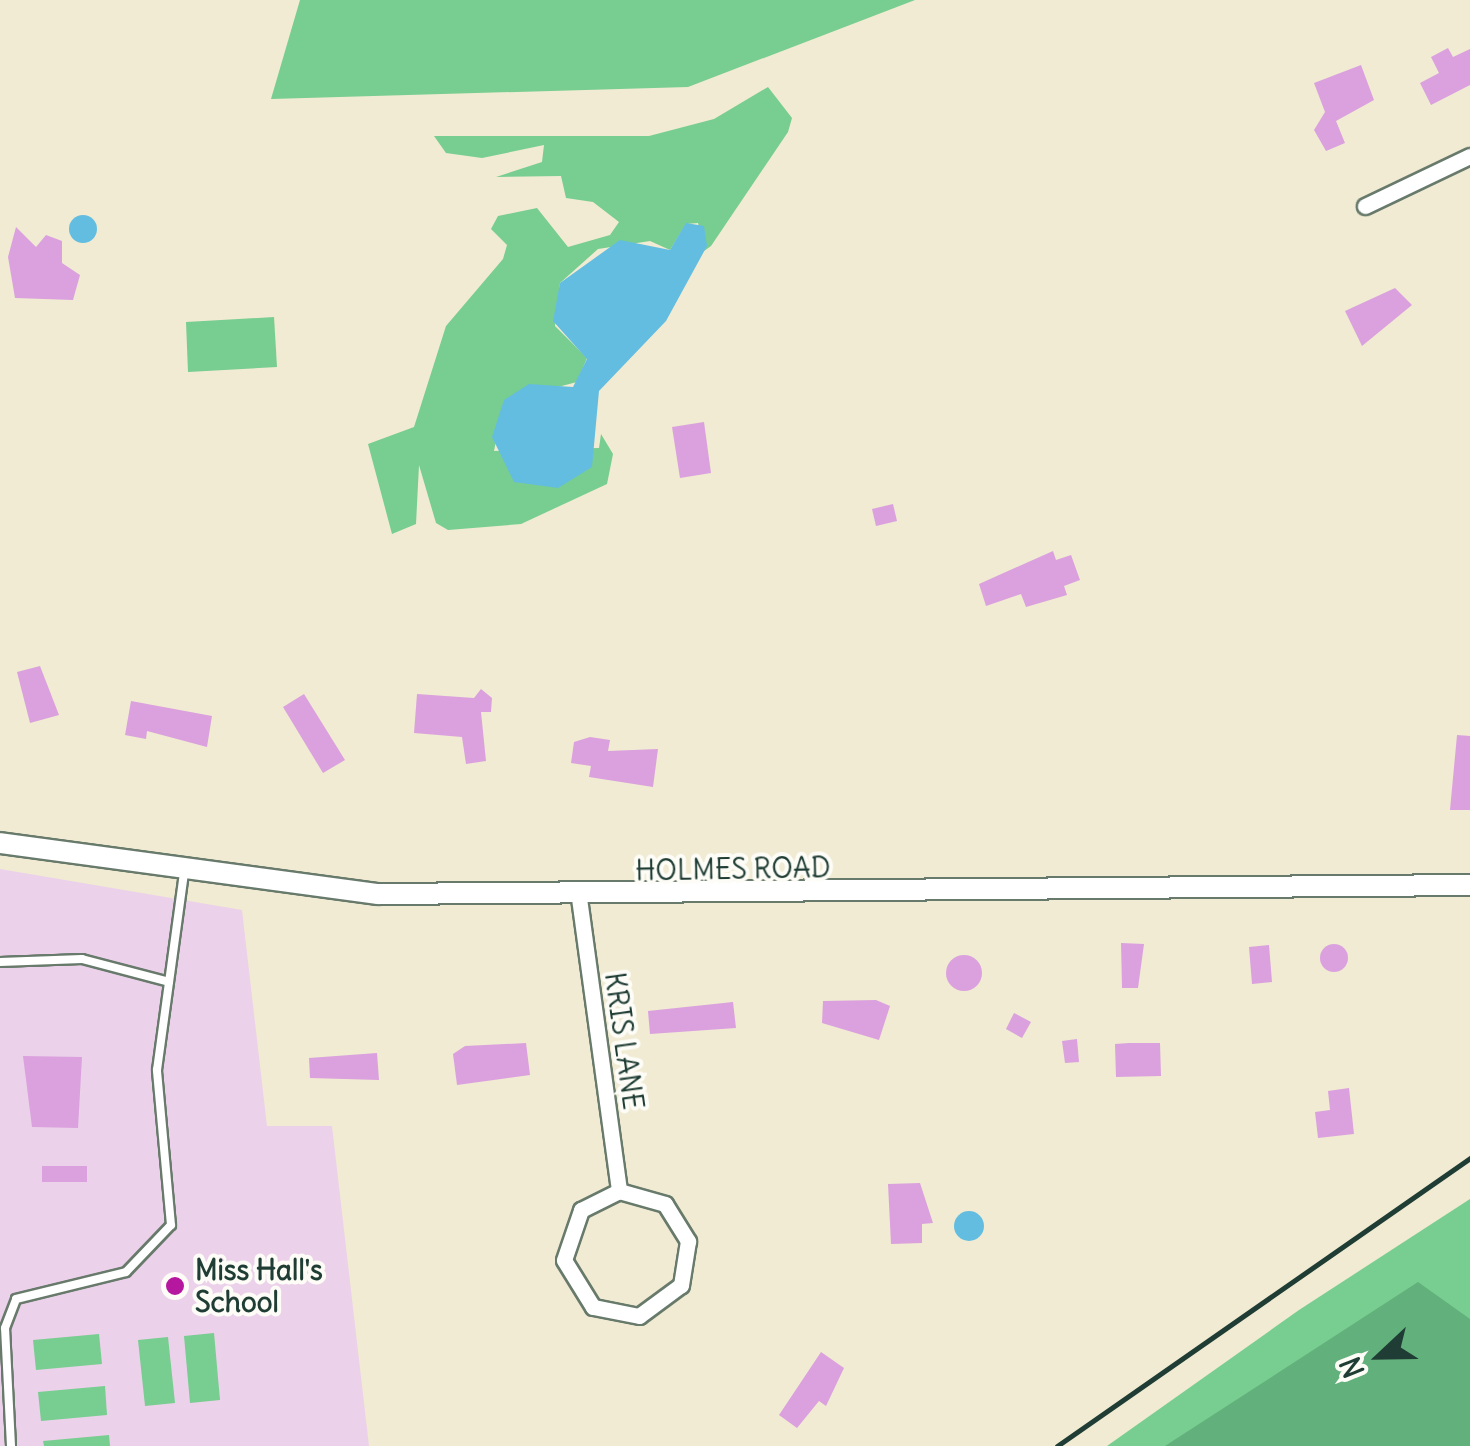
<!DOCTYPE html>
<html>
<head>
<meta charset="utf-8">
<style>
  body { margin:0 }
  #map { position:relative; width:1470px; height:1446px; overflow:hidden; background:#f0ebd2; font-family:Delius,sans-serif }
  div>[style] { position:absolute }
  .built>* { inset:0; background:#ecd1ea }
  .green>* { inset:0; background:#78cd91 }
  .forest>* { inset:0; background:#62b07b }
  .water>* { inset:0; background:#63bde0 }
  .round { border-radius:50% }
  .building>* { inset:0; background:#daa1de }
  .roads { filter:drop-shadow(2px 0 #687a6b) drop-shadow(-2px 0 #687a6b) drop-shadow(0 2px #687a6b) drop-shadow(0 -2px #687a6b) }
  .service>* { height:8px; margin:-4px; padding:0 4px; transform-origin:4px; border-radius:4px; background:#fff }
  .minor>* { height:15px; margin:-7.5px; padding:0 7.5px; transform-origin:7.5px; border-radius:7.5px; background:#fff }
  .tertiary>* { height:20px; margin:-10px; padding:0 10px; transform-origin:10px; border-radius:10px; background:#fff }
  .rail>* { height:5px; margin:-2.5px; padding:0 2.5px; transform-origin:2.5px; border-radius:2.5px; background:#1f3d34 }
  .dots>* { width:28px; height:28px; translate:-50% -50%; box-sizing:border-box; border:5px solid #fdfcf7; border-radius:50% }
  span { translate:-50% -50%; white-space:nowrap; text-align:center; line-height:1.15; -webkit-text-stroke:8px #fdfcf7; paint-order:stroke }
  .street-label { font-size:28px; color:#1f3d34 }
  .poi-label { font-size:28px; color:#1f3d34; font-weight:700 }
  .left { translate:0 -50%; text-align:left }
  .north { position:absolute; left:1330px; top:1306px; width:100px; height:100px; -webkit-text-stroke:8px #fdfcf7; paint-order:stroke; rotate:248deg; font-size:28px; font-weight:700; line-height:40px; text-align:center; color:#1f3d34 }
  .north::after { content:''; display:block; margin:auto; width:35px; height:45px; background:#1f3d34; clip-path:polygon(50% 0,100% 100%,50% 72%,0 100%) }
</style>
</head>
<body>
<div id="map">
  <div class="built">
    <i style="clip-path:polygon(0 869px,242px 910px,267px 1126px,332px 1126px,369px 1446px,0 1446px)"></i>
  </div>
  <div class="green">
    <i style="clip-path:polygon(300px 0,915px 0,688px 87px,271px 99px)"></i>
    <i style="clip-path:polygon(768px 87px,792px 118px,788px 132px,711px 246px,704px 251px,698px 223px,686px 224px,670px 250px,650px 241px,598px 249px,560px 283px,555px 326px,587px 358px,577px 382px,504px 401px,494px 451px,599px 448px,601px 434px,613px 454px,607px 484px,521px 524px,448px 530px,436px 523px,419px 465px,416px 524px,392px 534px,368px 444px,414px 427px,446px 326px,503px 259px,507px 245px,491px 229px,498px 216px,537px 208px,568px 247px,610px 235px,619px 222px,593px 202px,566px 198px,561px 176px,496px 177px,542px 162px,544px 145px,482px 158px,446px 153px,434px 136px,649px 136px,714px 119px)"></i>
    <i style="clip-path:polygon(274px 317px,277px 367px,188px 372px,186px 322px)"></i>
    <i style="clip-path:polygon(1470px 1199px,1470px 1446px,1107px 1446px,1299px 1310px)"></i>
    <i style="clip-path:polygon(214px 1333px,220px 1400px,190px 1403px,184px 1336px)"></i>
    <i style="clip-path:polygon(99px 1334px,102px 1364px,36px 1370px,33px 1340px)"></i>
    <i style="clip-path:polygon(168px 1337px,175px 1403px,145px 1406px,138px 1340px)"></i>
    <i style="clip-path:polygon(105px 1386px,107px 1415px,41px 1421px,38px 1392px)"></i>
    <i style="clip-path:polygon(109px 1435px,110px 1446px,44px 1446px,43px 1441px)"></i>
  </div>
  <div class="forest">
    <i style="clip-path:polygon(1418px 1282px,1470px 1319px,1470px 1446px,1165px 1446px)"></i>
  </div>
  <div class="water">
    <i class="round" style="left:69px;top:215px;width:28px;height:28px"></i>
    <i style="clip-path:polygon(686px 223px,704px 226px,707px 246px,666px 321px,599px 391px,592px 467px,558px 488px,514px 482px,492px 437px,504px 400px,529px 384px,573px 387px,587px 359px,553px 321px,560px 283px,620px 240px,670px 250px)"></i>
    <i class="round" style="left:954px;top:1211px;width:30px;height:30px"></i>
  </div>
  <div class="building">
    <i style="clip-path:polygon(1448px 48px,1453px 57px,1470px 49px,1470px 85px,1431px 105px,1420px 83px,1439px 73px,1431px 57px)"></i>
    <i style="clip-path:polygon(1361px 65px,1374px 100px,1336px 121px,1345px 143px,1326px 151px,1314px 130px,1325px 112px,1314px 83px)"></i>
    <i style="clip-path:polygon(16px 227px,36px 247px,46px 235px,62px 241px,62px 263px,80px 275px,73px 300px,15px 298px,8px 257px)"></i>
    <i style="clip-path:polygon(1395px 288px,1412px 305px,1362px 346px,1345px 311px)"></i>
    <i style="clip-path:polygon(704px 422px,711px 473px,680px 478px,672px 427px)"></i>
    <i style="clip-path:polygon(893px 504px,897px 521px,876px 526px,872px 509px)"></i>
    <i style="clip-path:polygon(1053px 551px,1056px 560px,1071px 555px,1080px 580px,1064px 586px,1067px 595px,1026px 607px,1021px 594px,986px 606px,979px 584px)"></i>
    <i style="clip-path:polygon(40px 666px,59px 715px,30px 723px,17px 672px)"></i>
    <i style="clip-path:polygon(481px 689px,492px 698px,491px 712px,481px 712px,486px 761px,466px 764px,462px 737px,414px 733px,417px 694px,474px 698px)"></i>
    <i style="clip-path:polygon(304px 694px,345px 760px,323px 773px,283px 707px)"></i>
    <i style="clip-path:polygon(131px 701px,212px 716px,207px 747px,147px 731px,146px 739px,125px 735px)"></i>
    <i style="clip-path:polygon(1457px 735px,1470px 736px,1470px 810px,1450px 810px)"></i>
    <i style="clip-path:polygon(590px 737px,610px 740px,608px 751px,658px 749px,653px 787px,589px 777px,591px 766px,571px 763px,574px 742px)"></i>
    <i style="clip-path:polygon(1121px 943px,1144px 944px,1138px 988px,1122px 988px)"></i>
    <i class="round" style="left:1320px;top:944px;width:28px;height:28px"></i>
    <i style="clip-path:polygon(1269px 945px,1272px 982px,1252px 984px,1249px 947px)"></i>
    <i class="round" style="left:946px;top:955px;width:36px;height:36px"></i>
    <i style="clip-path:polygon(876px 1000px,890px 1006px,879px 1040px,822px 1023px,823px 1001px)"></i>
    <i style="clip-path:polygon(733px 1002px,736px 1028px,650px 1034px,648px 1011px)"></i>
    <i style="clip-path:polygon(1014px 1013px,1031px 1022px,1022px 1038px,1006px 1029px)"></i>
    <i style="clip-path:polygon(1077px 1039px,1079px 1062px,1065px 1063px,1062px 1041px)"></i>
    <i style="clip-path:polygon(526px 1043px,530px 1075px,457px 1085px,453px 1054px,465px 1046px)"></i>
    <i style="clip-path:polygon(1129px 1043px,1160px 1043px,1161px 1076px,1116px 1077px,1115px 1044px)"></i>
    <i style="clip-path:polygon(377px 1053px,379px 1080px,310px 1078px,309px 1058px)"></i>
    <i style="clip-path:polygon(23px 1056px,82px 1057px,78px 1128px,32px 1127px)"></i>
    <i style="clip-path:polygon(1349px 1088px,1354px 1134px,1318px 1138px,1315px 1112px,1330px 1110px,1328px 1091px)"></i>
    <i style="clip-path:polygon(42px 1166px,87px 1166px,87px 1182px,42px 1182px)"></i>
    <i style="clip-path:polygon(920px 1183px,933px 1223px,922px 1224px,922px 1243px,891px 1244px,888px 1184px)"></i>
    <i style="clip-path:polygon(821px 1352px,844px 1368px,826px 1406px,819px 1401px,797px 1428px,779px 1415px)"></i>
  </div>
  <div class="roads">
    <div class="service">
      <i style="left:0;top:962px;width:82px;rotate:-2.1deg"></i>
      <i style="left:82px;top:959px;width:90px;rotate:14.8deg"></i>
      <i style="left:11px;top:1446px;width:118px;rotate:-92.9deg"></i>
      <i style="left:5px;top:1328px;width:31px;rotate:-69deg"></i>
      <i style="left:16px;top:1299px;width:113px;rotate:-13.8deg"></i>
      <i style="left:126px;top:1272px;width:65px;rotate:-46.2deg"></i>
      <i style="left:171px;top:1225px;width:156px;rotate:-95.2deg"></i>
      <i style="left:157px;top:1070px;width:199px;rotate:-82.2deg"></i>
    </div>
    <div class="minor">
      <i style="left:1365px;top:206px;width:116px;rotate:-25.5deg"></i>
      <i style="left:579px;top:898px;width:296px;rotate:82.2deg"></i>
      <i style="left:619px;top:1191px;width:48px;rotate:15.8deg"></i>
      <i style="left:665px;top:1204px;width:44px;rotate:58.1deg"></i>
      <i style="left:688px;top:1241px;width:45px;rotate:99deg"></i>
      <i style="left:681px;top:1285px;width:52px;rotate:143.6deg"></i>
      <i style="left:639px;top:1316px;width:47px;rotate:-168.9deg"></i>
      <i style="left:593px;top:1307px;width:55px;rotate:-121.7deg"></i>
      <i style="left:564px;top:1260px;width:53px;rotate:-71.2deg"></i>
      <i style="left:581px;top:1210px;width:42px;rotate:-26.6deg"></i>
    </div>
    <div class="tertiary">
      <i style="left:0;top:843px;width:381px;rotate:7.7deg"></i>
      <i style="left:378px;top:894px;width:1092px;rotate:-0.47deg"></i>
    </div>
  </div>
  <div class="rail">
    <i style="left:1057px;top:1446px;width:504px;rotate:-34.89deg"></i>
  </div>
  <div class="dots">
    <i style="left:175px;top:1286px;background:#b5179e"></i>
  </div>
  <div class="street-label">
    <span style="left:733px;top:869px;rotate:-1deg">HOLMES ROAD</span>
    <span style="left:624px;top:1041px;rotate:82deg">KRIS LANE</span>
  </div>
  <div class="poi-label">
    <span class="left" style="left:195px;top:1286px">Miss Hall's<br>School</span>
  </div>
  <div class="north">N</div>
</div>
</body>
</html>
